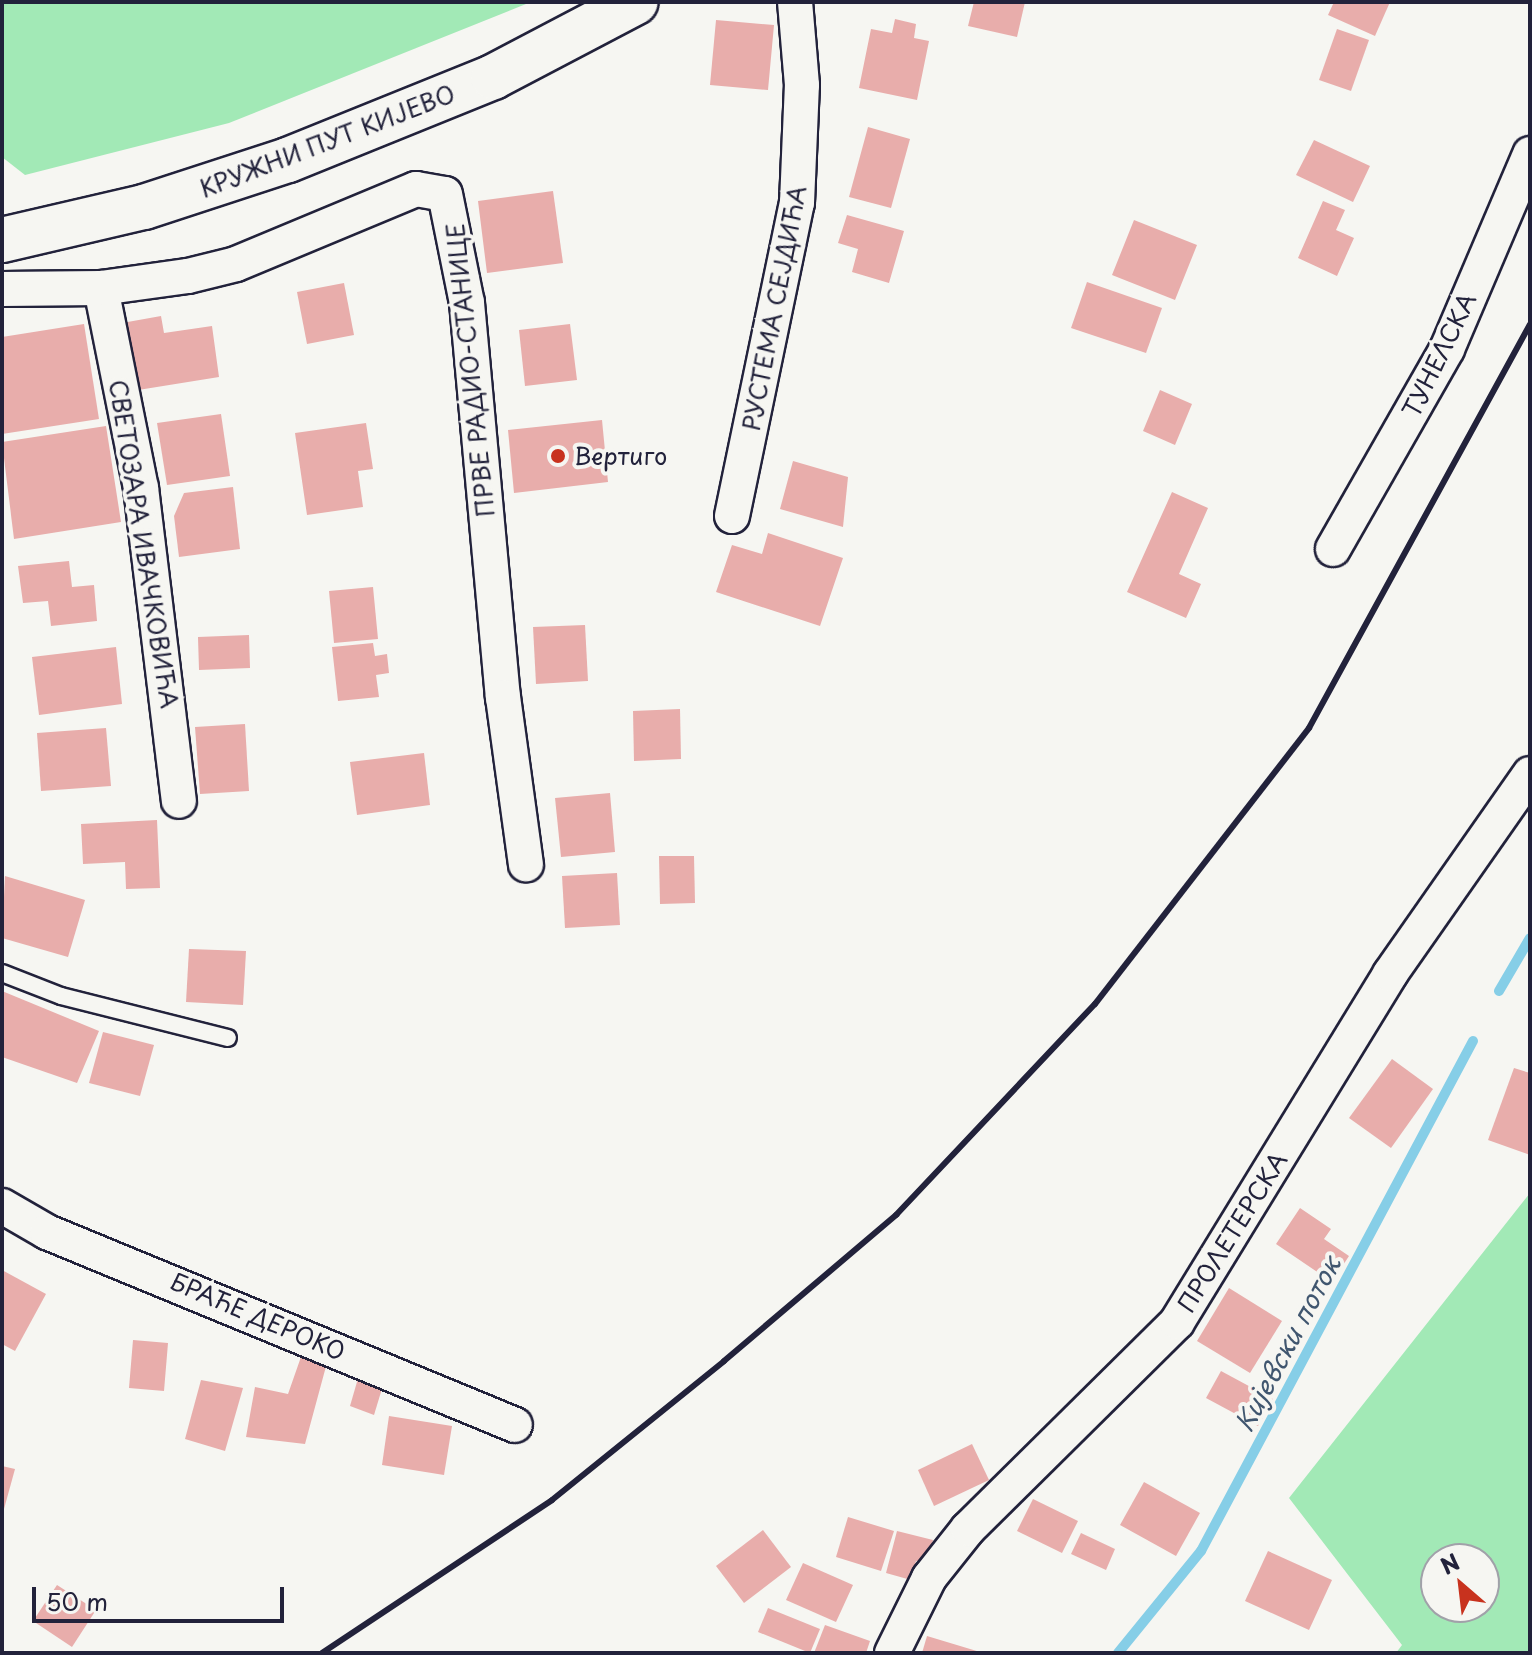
<!DOCTYPE html>
<html>
<head>
<meta charset="utf-8">
<style>
  body { margin:0 }
  #map { position:relative; width:1532px; height:1655px; overflow:hidden; background:#f6f6f2; font-family:"Playpen Sans",sans-serif }
  div>[style] { position:absolute }
  .green>* { inset:0; background:#a2e9b6 }
  .stream>* { height:10px; margin:-5px; padding:0 5px; transform-origin:5px; border-radius:5px; background:#86cee7 }
  .building>* { inset:0; background:#e8adab }
  .roads { filter:drop-shadow(2px 0 #22223b) drop-shadow(-2px 0 #22223b) drop-shadow(0 2px #22223b) drop-shadow(0 -2px #22223b) }
  .lane>* { height:16px; margin:-8px; padding:0 8px; transform-origin:8px; border-radius:8px; background:#f6f6f2 }
  .street>* { height:34px; margin:-17px; padding:0 17px; transform-origin:17px; border-radius:17px; background:#f6f6f2 }
  .secondary>* { height:44px; margin:-22px; padding:0 22px; transform-origin:22px; border-radius:22px; background:#f6f6f2 }
  .rail>* { height:6px; margin:-3px; padding:0 3px; transform-origin:3px; border-radius:3px; background:#22223b }
  .dots>* { width:22px; height:22px; translate:-50% -50%; box-sizing:border-box; border:4px solid #f6f6f2; border-radius:50% }
  span { translate:-50% -50%; white-space:nowrap; text-align:center; line-height:1.15; -webkit-text-stroke:8px #f6f6f2; paint-order:stroke }
  .street-label { font-size:24px; color:#22223b }
  .poi-label { font-size:24px; color:#22223b }
  .left { translate:0 -50%; text-align:left }
  .water-label { font-size:26px; color:#40566f; font-style:italic }
  .frame { position:absolute; inset:0; border:4px solid #22223b; pointer-events:none }
  .north { position:absolute; left:1420px; top:1543px; width:80px; height:80px; box-sizing:border-box; background:#f6f6f2; border:2px solid #a1a1a9; border-radius:50%; rotate:332deg; font-size:22px; font-weight:700; line-height:32px; text-align:center; color:#22223b }
  .north::after { content:''; display:block; margin:auto; width:28px; height:36px; background:#c8321e; clip-path:polygon(50% 0,100% 100%,50% 72%,0 100%) }
  .scale { position:absolute; left:32px; top:1587px; width:252px; height:36px; box-sizing:border-box; border:4px solid #22223b; border-top:0; padding-left:10px; font-size:24px; line-height:28px; white-space:nowrap; color:#22223b; -webkit-text-stroke:6px #f6f6f2; paint-order:stroke }
</style>
</head>
<body>
<div id="map">
  <div class="green">
    <i style="clip-path:polygon(2px 2px,531px 2px,229px 123px,25px 175px,2px 157px)"></i>
    <i style="clip-path:polygon(evenodd,1530px 1193px,1530px 1653px,1396px 1653px,1402px 1645px,1289px 1498px,1530px 1193px,1436px 1559px,1484px 1559px,1484px 1607px,1436px 1607px,1436px 1559px)"></i>
  </div>
  <div class="stream">
    <i style="left:1499px;top:991px;width:61px;rotate:-59.7deg"></i>
    <i style="left:1118px;top:1653px;width:132px;rotate:-50.9deg"></i>
    <i style="left:1201px;top:1551px;width:578px;rotate:-61.93deg"></i>
  </div>
  <div class="building">
    <i style="clip-path:polygon(974px 2px,1025px 2px,1017px 37px,968px 26px)"></i>
    <i style="clip-path:polygon(1334px 2px,1390px 2px,1375px 36px,1328px 15px)"></i>
    <i style="clip-path:polygon(895px 19px,916px 24px,914px 38px,929px 41px,917px 100px,859px 88px,871px 29px,892px 33px)"></i>
    <i style="clip-path:polygon(716px 20px,774px 25px,768px 90px,710px 85px)"></i>
    <i style="clip-path:polygon(1337px 29px,1369px 40px,1351px 91px,1319px 80px)"></i>
    <i style="clip-path:polygon(868px 127px,910px 139px,891px 208px,849px 197px)"></i>
    <i style="clip-path:polygon(1314px 140px,1370px 166px,1353px 202px,1296px 175px)"></i>
    <i style="clip-path:polygon(553px 191px,563px 263px,487px 273px,478px 201px)"></i>
    <i style="clip-path:polygon(1323px 201px,1345px 210px,1336px 230px,1354px 238px,1337px 276px,1298px 258px)"></i>
    <i style="clip-path:polygon(847px 215px,904px 231px,889px 283px,852px 272px,858px 249px,838px 243px)"></i>
    <i style="clip-path:polygon(1134px 220px,1197px 245px,1175px 300px,1112px 275px)"></i>
    <i style="clip-path:polygon(1087px 282px,1162px 308px,1146px 353px,1071px 328px)"></i>
    <i style="clip-path:polygon(344px 283px,354px 335px,307px 344px,297px 292px)"></i>
    <i style="clip-path:polygon(161px 316px,164px 333px,212px 326px,219px 377px,132px 391px,122px 323px)"></i>
    <i style="clip-path:polygon(84px 324px,99px 419px,2px 434px,2px 337px)"></i>
    <i style="clip-path:polygon(570px 324px,577px 380px,525px 386px,519px 330px)"></i>
    <i style="clip-path:polygon(1160px 390px,1192px 404px,1175px 445px,1143px 431px)"></i>
    <i style="clip-path:polygon(221px 414px,230px 476px,167px 485px,157px 423px)"></i>
    <i style="clip-path:polygon(602px 420px,608px 482px,514px 493px,508px 430px)"></i>
    <i style="clip-path:polygon(366px 423px,373px 469px,358px 471px,363px 507px,307px 515px,295px 433px)"></i>
    <i style="clip-path:polygon(106px 426px,121px 522px,14px 539px,2px 442px)"></i>
    <i style="clip-path:polygon(793px 461px,848px 477px,843px 527px,780px 509px)"></i>
    <i style="clip-path:polygon(233px 487px,240px 549px,179px 557px,174px 516px,184px 493px)"></i>
    <i style="clip-path:polygon(1172px 492px,1208px 508px,1179px 574px,1201px 584px,1186px 618px,1127px 592px)"></i>
    <i style="clip-path:polygon(768px 533px,843px 558px,820px 626px,716px 592px,732px 545px,762px 554px)"></i>
    <i style="clip-path:polygon(69px 561px,72px 587px,94px 585px,97px 621px,51px 626px,48px 601px,23px 603px,18px 566px)"></i>
    <i style="clip-path:polygon(373px 587px,378px 639px,334px 643px,329px 591px)"></i>
    <i style="clip-path:polygon(585px 625px,588px 681px,536px 684px,533px 627px)"></i>
    <i style="clip-path:polygon(249px 635px,250px 668px,199px 670px,198px 637px)"></i>
    <i style="clip-path:polygon(373px 643px,375px 656px,387px 654px,389px 673px,376px 675px,379px 697px,338px 701px,332px 647px)"></i>
    <i style="clip-path:polygon(116px 647px,122px 704px,39px 715px,32px 657px)"></i>
    <i style="clip-path:polygon(680px 709px,681px 759px,634px 761px,633px 711px)"></i>
    <i style="clip-path:polygon(245px 724px,249px 791px,200px 794px,195px 727px)"></i>
    <i style="clip-path:polygon(106px 728px,111px 786px,41px 791px,37px 733px)"></i>
    <i style="clip-path:polygon(424px 753px,430px 805px,357px 815px,350px 762px)"></i>
    <i style="clip-path:polygon(610px 793px,615px 852px,561px 857px,555px 798px)"></i>
    <i style="clip-path:polygon(157px 820px,160px 888px,126px 889px,125px 862px,83px 864px,81px 824px)"></i>
    <i style="clip-path:polygon(659px 856px,694px 856px,695px 903px,660px 904px)"></i>
    <i style="clip-path:polygon(617px 873px,620px 925px,565px 928px,562px 876px)"></i>
    <i style="clip-path:polygon(5px 876px,85px 900px,68px 957px,2px 938px)"></i>
    <i style="clip-path:polygon(189px 949px,246px 951px,243px 1005px,186px 1002px)"></i>
    <i style="clip-path:polygon(2px 991px,99px 1031px,77px 1083px,2px 1057px)"></i>
    <i style="clip-path:polygon(103px 1032px,154px 1045px,140px 1096px,89px 1083px)"></i>
    <i style="clip-path:polygon(1392px 1059px,1433px 1089px,1391px 1148px,1349px 1118px)"></i>
    <i style="clip-path:polygon(1514px 1068px,1530px 1073px,1530px 1155px,1488px 1140px)"></i>
    <i style="clip-path:polygon(1300px 1208px,1331px 1229px,1324px 1239px,1349px 1256px,1332px 1282px,1276px 1244px)"></i>
    <i style="clip-path:polygon(2px 1270px,46px 1294px,15px 1351px,2px 1344px)"></i>
    <i style="clip-path:polygon(1229px 1288px,1282px 1321px,1250px 1373px,1197px 1341px)"></i>
    <i style="clip-path:polygon(133px 1340px,168px 1343px,164px 1391px,129px 1388px)"></i>
    <i style="clip-path:polygon(302px 1354px,328px 1359px,305px 1444px,246px 1437px,255px 1387px,288px 1394px)"></i>
    <i style="clip-path:polygon(1221px 1371px,1273px 1399px,1258px 1426px,1206px 1398px)"></i>
    <i style="clip-path:polygon(359px 1375px,384px 1382px,374px 1415px,350px 1406px)"></i>
    <i style="clip-path:polygon(201px 1380px,243px 1388px,225px 1451px,185px 1439px)"></i>
    <i style="clip-path:polygon(389px 1416px,452px 1426px,444px 1475px,382px 1465px)"></i>
    <i style="clip-path:polygon(972px 1444px,989px 1480px,934px 1506px,918px 1470px)"></i>
    <i style="clip-path:polygon(2px 1466px,15px 1469px,4px 1509px,2px 1509px)"></i>
    <i style="clip-path:polygon(1144px 1482px,1200px 1513px,1176px 1556px,1120px 1525px)"></i>
    <i style="clip-path:polygon(1033px 1499px,1078px 1521px,1062px 1553px,1017px 1531px)"></i>
    <i style="clip-path:polygon(848px 1517px,894px 1531px,881px 1571px,836px 1557px)"></i>
    <i style="clip-path:polygon(763px 1530px,791px 1567px,744px 1603px,716px 1566px)"></i>
    <i style="clip-path:polygon(897px 1531px,933px 1540px,927px 1564px,916px 1561px,911px 1580px,886px 1573px)"></i>
    <i style="clip-path:polygon(1081px 1533px,1115px 1549px,1106px 1570px,1071px 1554px)"></i>
    <i style="clip-path:polygon(1268px 1551px,1332px 1580px,1309px 1630px,1245px 1601px)"></i>
    <i style="clip-path:polygon(803px 1563px,853px 1585px,836px 1622px,786px 1600px)"></i>
    <i style="clip-path:polygon(57px 1585px,96px 1610px,72px 1647px,33px 1621px)"></i>
    <i style="clip-path:polygon(768px 1608px,820px 1629px,810px 1653px,758px 1632px)"></i>
    <i style="clip-path:polygon(825px 1625px,870px 1641px,866px 1653px,814px 1653px)"></i>
    <i style="clip-path:polygon(927px 1636px,980px 1652px,980px 1653px,922px 1653px)"></i>
  </div>
  <div class="roads">
    <div class="lane">
      <i style="left:2px;top:973px;width:63px;rotate:21.3deg"></i>
      <i style="left:61px;top:996px;width:172px;rotate:14.1deg"></i>
    </div>
    <div class="street">
      <i style="left:101px;top:288px;width:204px;rotate:78.7deg"></i>
      <i style="left:141px;top:488px;width:315px;rotate:83.1deg"></i>
      <i style="left:2px;top:289px;width:99px;rotate:-0.6deg"></i>
      <i style="left:101px;top:288px;width:88px;rotate:-7.9deg"></i>
      <i style="left:188px;top:276px;width:49px;rotate:-14deg"></i>
      <i style="left:236px;top:264px;width:195px;rotate:-22.6deg"></i>
      <i style="left:416px;top:189px;width:29px;rotate:10deg"></i>
      <i style="left:445px;top:194px;width:111px;rotate:78.6deg"></i>
      <i style="left:467px;top:303px;width:396px;rotate:84.8deg"></i>
      <i style="left:503px;top:697px;width:169px;rotate:82.2deg"></i>
      <i style="left:732px;top:516px;width:320px;rotate:-78.3deg"></i>
      <i style="left:797px;top:203px;width:118px;rotate:-87.6deg"></i>
      <i style="left:802px;top:85px;width:83px;rotate:-94.8deg"></i>
      <i style="left:1333px;top:549px;width:230px;rotate:-60.3deg"></i>
      <i style="left:1447px;top:349px;width:212px;rotate:-66.9deg"></i>
      <i style="left:2px;top:1206px;width:52px;rotate:30deg"></i>
      <i style="left:47px;top:1232px;width:506px;rotate:22.41deg"></i>
      <i style="left:892px;top:1653px;width:84px;rotate:-63.7deg"></i>
      <i style="left:929px;top:1578px;width:63px;rotate:-51.5deg"></i>
      <i style="left:968px;top:1529px;width:294px;rotate:-44.7deg"></i>
      <i style="left:1177px;top:1322px;width:408px;rotate:-58.5deg"></i>
      <i style="left:1390px;top:974px;width:244px;rotate:-55deg"></i>
    </div>
    <div class="secondary">
      <i style="left:2px;top:240px;width:146px;rotate:-13.1deg"></i>
      <i style="left:144px;top:207px;width:151px;rotate:-18.1deg"></i>
      <i style="left:288px;top:160px;width:221px;rotate:-22deg"></i>
      <i style="left:493px;top:77px;width:161px;rotate:-27.7deg"></i>
    </div>
  </div>
  <div class="rail">
    <i style="left:322px;top:1653px;width:276px;rotate:-33.6deg"></i>
    <i style="left:552px;top:1500px;width:221px;rotate:-38.9deg"></i>
    <i style="left:724px;top:1361px;width:226px;rotate:-40.3deg"></i>
    <i style="left:896px;top:1215px;width:290px;rotate:-46.7deg"></i>
    <i style="left:1095px;top:1004px;width:349px;rotate:-52.2deg"></i>
    <i style="left:1309px;top:728px;width:460px;rotate:-61.3deg"></i>
  </div>
  <div class="dots">
    <i style="left:558px;top:456px;background:#c8321e"></i>
  </div>
  <div class="street-label">
    <span style="left:327px;top:141px;rotate:-21deg">КРУЖНИ ПУТ КИЈЕВО</span>
    <span style="left:774px;top:308px;rotate:-79deg">РУСТЕМА СЕЈДИЋА</span>
    <span style="left:1439px;top:355px;rotate:-64deg">ТУНЕЛСКА</span>
    <span style="left:470px;top:370px;rotate:-96deg">ПРВЕ РАДИО-СТАНИЦЕ</span>
    <span style="left:144px;top:544px;rotate:81deg">СВЕТОЗАРА ИВАЧКОВИЋА</span>
    <span style="left:1232px;top:1232px;rotate:-58deg">ПРОЛЕТЕРСКА</span>
    <span style="left:258px;top:1316px;rotate:23deg">БРАЋЕ ДЕРОКО</span>
  </div>
  <div class="poi-label">
    <span class="left" style="left:574px;top:456px">Вертиго</span>
  </div>
  <div class="water-label">
    <span style="left:1287px;top:1344px;rotate:-62deg">Кијевски поток</span>
  </div>
  <div class="frame"></div>
  <div class="north">N</div>
  <div class="scale">50 m</div>
</div>
</body>
</html>
